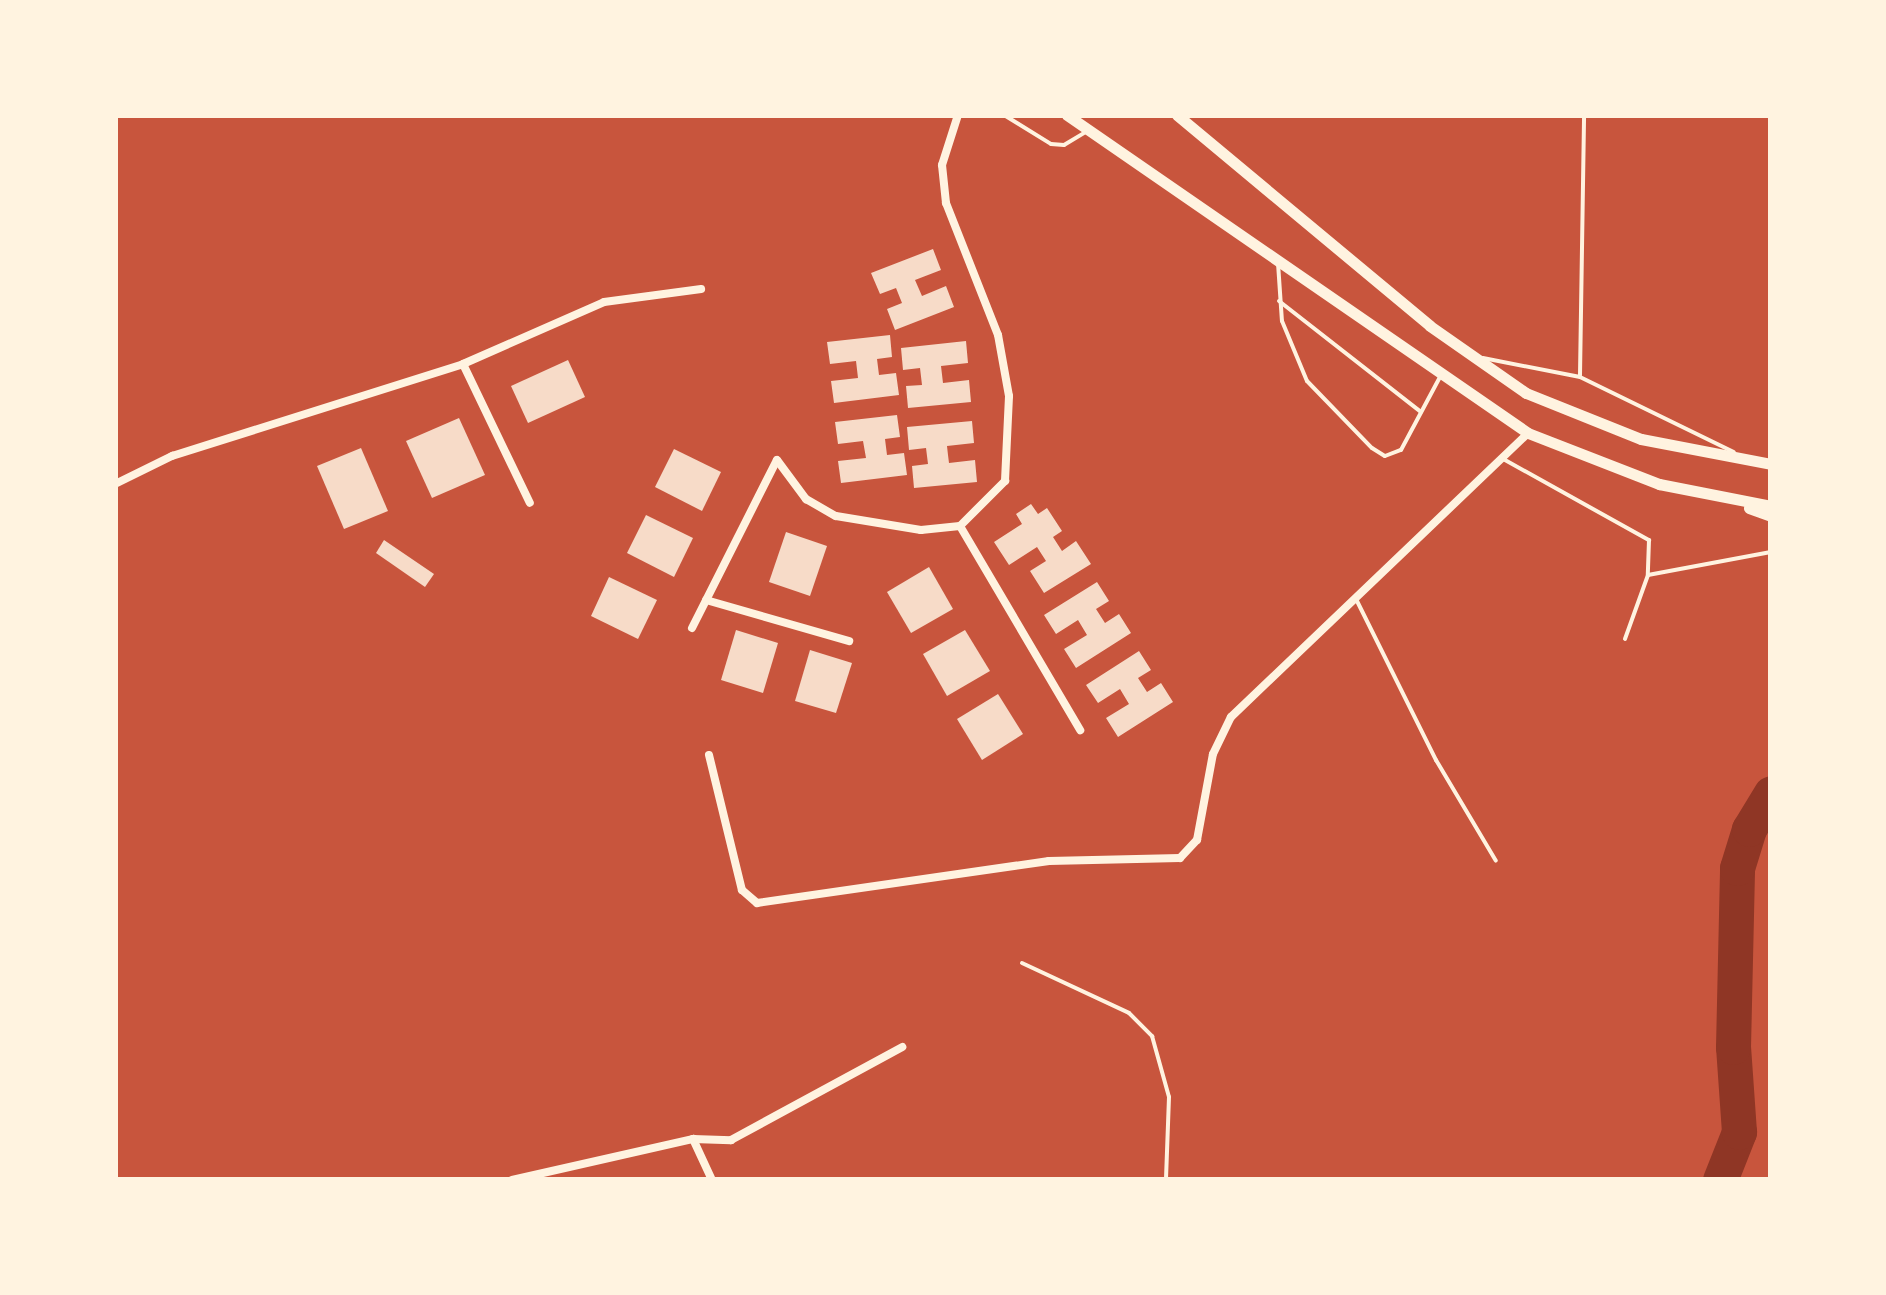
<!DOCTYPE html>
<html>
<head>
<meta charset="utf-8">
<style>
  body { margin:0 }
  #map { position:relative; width:1886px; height:1295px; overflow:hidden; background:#c8553d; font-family:Quicksand,sans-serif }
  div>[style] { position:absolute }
  .river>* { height:35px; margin:-17.5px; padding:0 17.5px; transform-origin:17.5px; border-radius:17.5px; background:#8f3625 }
  .building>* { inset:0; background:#f7dbc8 }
  .service>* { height:4px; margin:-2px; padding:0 2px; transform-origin:2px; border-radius:2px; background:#fff3e0 }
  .minor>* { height:8px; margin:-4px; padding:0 4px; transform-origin:4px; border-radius:4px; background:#fff3e0 }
  .secondary>* { height:11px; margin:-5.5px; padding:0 5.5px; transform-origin:5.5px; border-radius:5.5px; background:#fff3e0 }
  span { translate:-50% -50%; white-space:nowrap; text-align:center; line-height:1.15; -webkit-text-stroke:8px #fff3e0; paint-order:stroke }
  .frame { position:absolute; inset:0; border:118px solid #fff3e0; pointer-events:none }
</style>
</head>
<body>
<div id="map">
  <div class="river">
    <i style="left:1720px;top:1180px;width:52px;rotate:-68.4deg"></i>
    <i style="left:1739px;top:1132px;width:85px;rotate:-94deg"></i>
    <i style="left:1733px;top:1047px;width:179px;rotate:-88.7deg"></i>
    <i style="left:1737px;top:868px;width:41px;rotate:-72.9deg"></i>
    <i style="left:1749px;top:829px;width:42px;rotate:-58.6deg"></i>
  </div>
  <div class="building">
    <i style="clip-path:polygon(933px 249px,941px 270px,915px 280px,922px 296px,946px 286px,954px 307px,895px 330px,887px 309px,902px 303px,896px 288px,880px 294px,871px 273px)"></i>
    <i style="clip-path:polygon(890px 335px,892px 357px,877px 359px,879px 375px,896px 373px,899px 395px,834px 403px,831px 381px,858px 378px,856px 361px,830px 364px,827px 342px)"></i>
    <i style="clip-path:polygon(966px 341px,968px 363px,941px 366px,943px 383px,969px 380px,971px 402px,908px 408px,906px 386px,922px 385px,920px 368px,903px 370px,901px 348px)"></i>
    <i style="clip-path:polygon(568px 360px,585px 397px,528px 423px,511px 386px)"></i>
    <i style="clip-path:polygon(897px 415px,900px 437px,885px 439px,887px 455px,904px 453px,907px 475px,841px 483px,838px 461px,866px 458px,863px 441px,838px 444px,835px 422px)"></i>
    <i style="clip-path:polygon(459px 418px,485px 475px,432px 498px,406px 441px)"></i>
    <i style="clip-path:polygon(972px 421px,974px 443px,947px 446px,948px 455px,949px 463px,975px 460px,977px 482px,914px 488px,912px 466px,928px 464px,926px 448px,909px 450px,907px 427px)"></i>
    <i style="clip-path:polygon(361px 448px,388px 511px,344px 529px,317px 466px)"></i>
    <i style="clip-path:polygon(674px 449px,721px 472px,702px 511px,655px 487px)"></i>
    <i style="clip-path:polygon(1031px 504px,1038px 514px,1047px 508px,1062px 531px,1053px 537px,1062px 551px,1076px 541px,1091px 564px,1044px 593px,1030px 571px,1046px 561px,1037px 547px,1009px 565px,994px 542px,1022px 524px,1016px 514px)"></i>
    <i style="clip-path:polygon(646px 515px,693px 538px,674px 577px,627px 553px)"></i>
    <i style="clip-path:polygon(786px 532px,827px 546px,810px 596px,769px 582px)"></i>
    <i style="clip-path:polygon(384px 540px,434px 574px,425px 587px,376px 553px)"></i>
    <i style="clip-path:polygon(929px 567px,953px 609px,911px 633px,887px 592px)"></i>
    <i style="clip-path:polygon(609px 577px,657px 600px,638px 639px,591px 616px)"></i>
    <i style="clip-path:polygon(1097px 582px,1109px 601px,1096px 609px,1105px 623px,1119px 614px,1131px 633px,1076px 668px,1064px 649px,1087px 635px,1078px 620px,1056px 634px,1044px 615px)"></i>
    <i style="clip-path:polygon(736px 630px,778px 643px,763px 693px,721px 680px)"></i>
    <i style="clip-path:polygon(965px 630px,990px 671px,947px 696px,923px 654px)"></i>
    <i style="clip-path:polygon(810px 650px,852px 663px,836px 713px,795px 701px)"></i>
    <i style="clip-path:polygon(1139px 651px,1151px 670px,1138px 678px,1147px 692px,1161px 683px,1173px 702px,1118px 737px,1106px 718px,1129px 704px,1120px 689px,1098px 703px,1086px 685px)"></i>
    <i style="clip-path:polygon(998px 694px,1023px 734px,982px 760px,957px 719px)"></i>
  </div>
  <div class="service">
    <i style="left:1004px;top:115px;width:55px;rotate:31.7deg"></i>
    <i style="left:1051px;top:144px;width:13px;rotate:4deg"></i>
    <i style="left:1064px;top:145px;width:26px;rotate:-31deg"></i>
    <i style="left:1278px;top:263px;width:58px;rotate:86.1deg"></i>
    <i style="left:1282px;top:321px;width:65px;rotate:67.4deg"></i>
    <i style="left:1307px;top:381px;width:93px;rotate:45.9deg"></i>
    <i style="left:1372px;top:448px;width:15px;rotate:32deg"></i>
    <i style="left:1385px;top:456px;width:17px;rotate:-21deg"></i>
    <i style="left:1401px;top:450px;width:85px;rotate:-61.9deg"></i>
    <i style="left:1279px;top:301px;width:180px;rotate:38deg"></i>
    <i style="left:1483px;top:358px;width:99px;rotate:11.1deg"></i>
    <i style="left:1580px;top:377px;width:171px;rotate:26deg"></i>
    <i style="left:1580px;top:375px;width:260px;rotate:-89.1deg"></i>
    <i style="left:1505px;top:460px;width:165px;rotate:29.1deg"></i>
    <i style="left:1649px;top:540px;width:35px;rotate:92deg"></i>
    <i style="left:1648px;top:575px;width:68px;rotate:109.8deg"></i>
    <i style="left:1648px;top:575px;width:125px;rotate:-10.6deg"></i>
    <i style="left:1357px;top:601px;width:178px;rotate:63.6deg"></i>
    <i style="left:1436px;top:760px;width:117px;rotate:59.3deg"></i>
    <i style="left:1022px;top:963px;width:118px;rotate:25deg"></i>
    <i style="left:1129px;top:1013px;width:33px;rotate:45deg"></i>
    <i style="left:1152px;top:1036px;width:63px;rotate:74.4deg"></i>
    <i style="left:1169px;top:1097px;width:83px;rotate:92.1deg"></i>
  </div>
  <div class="minor">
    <i style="left:463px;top:364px;width:154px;rotate:64.3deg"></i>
    <i style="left:115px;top:484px;width:64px;rotate:-26.2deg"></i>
    <i style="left:172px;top:456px;width:305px;rotate:-17.5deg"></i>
    <i style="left:463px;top:364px;width:154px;rotate:-23.7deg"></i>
    <i style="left:604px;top:302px;width:98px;rotate:-7.6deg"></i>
    <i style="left:960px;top:526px;width:237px;rotate:59.5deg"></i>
    <i style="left:706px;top:600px;width:149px;rotate:16deg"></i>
    <i style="left:692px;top:628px;width:188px;rotate:-63.2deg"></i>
    <i style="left:777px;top:460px;width:49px;rotate:53.4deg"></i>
    <i style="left:806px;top:499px;width:34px;rotate:30deg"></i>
    <i style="left:836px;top:516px;width:86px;rotate:9.4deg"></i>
    <i style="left:921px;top:530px;width:39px;rotate:-6deg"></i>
    <i style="left:960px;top:526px;width:64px;rotate:-45deg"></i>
    <i style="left:1005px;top:481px;width:85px;rotate:-87.3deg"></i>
    <i style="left:1009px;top:396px;width:62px;rotate:-100.2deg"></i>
    <i style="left:998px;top:335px;width:142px;rotate:-111.5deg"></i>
    <i style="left:946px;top:203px;width:38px;rotate:-96deg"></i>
    <i style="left:942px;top:165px;width:52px;rotate:-72.3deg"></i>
    <i style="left:709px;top:755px;width:139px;rotate:76.3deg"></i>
    <i style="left:742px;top:890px;width:20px;rotate:41deg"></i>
    <i style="left:757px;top:903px;width:295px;rotate:-8.2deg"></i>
    <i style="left:1049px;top:861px;width:131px;rotate:-1.3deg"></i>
    <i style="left:1180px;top:858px;width:25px;rotate:-47deg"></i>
    <i style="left:1197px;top:840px;width:87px;rotate:-79.5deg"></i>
    <i style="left:1213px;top:754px;width:41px;rotate:-64.1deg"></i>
    <i style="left:1231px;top:717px;width:411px;rotate:-43.7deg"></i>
    <i style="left:693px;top:1139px;width:45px;rotate:65.1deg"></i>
    <i style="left:512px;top:1180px;width:186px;rotate:-12.8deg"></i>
    <i style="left:693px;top:1139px;width:38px;rotate:2deg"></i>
    <i style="left:731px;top:1140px;width:195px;rotate:-28.5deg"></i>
  </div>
  <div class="secondary">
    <i style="left:1067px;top:115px;width:560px;rotate:34.6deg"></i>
    <i style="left:1528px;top:433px;width:141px;rotate:21.3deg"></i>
    <i style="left:1659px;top:484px;width:114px;rotate:11.1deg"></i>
    <i style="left:1177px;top:115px;width:329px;rotate:39.8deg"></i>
    <i style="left:1430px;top:326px;width:117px;rotate:34.9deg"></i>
    <i style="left:1526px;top:393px;width:124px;rotate:21.8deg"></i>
    <i style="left:1641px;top:439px;width:132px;rotate:10.9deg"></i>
    <i style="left:1749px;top:508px;width:23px;rotate:20deg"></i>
  </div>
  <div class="frame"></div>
</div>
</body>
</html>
